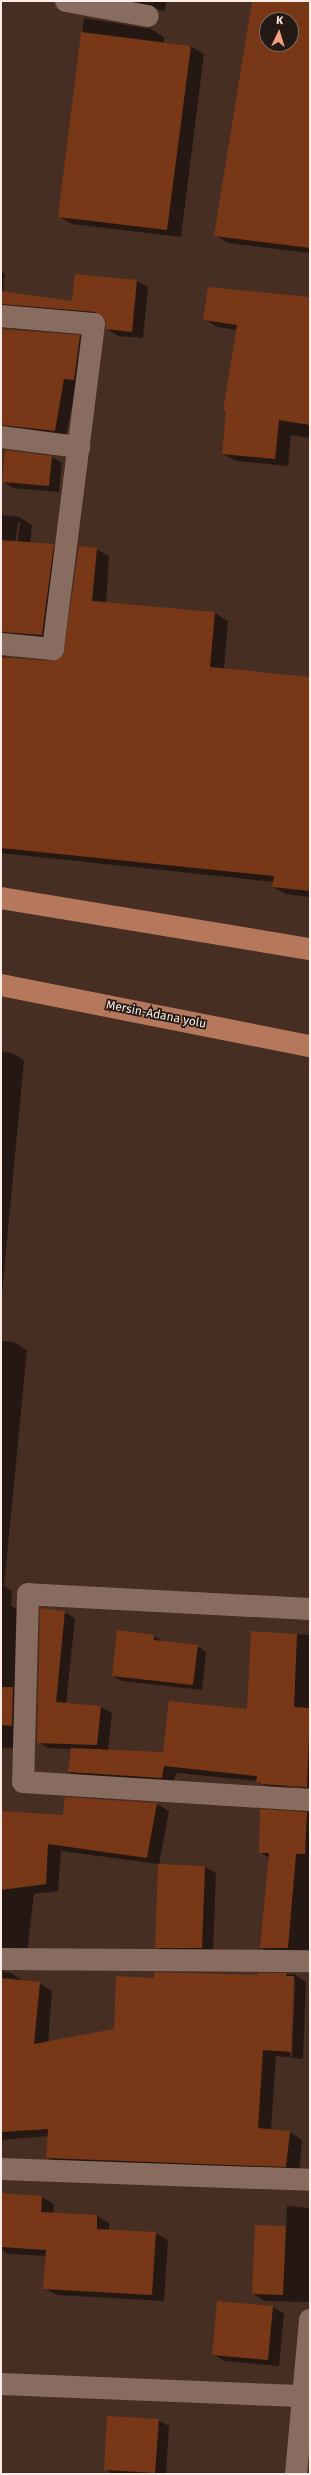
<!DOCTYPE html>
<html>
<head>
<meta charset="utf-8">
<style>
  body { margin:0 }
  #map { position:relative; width:311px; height:2475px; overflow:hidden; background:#462e23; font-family:"Fira Sans",sans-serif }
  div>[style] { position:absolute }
  .shadow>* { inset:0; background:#0007 }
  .building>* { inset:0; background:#783717 }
  .minor>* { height:22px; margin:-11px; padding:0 11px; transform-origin:11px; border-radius:11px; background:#886c60 }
  .trunk>* { height:22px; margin:-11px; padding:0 11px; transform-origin:11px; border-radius:11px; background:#b6785d }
  span { translate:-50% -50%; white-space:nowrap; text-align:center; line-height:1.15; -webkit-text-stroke:3.5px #241914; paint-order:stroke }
  .street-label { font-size:12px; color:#fcece5 }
  .frame { position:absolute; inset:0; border:2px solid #fcece5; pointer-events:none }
  .north { position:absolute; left:259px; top:12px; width:40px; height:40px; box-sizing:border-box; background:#241914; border:1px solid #7a6d68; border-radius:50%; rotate:4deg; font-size:11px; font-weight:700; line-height:16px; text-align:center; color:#fcece5 }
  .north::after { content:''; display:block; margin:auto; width:14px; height:18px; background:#f1a17d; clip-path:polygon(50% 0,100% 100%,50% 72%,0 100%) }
</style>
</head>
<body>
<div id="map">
  <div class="shadow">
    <i style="clip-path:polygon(115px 1px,166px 1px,165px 11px)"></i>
    <i style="clip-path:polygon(evenodd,253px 1px,310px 1px,310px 253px,228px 243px,215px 235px,253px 1px,267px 20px,291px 20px,291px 44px,267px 44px,267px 20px)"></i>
    <i style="clip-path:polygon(84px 18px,151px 29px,164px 37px,164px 43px,190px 46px,204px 54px,181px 237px,72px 224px,59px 216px)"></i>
    <i style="clip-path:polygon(1px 271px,5px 274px,3px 293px,73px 302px,137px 281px,148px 287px,143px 338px,118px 336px,107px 329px,105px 317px,14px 310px,1px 326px)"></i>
    <i style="clip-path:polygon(310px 298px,310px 438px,291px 435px,288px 466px,236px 461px,223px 454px,227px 412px,224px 410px,237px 330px,218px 327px,204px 319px)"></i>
    <i style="clip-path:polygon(1px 329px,80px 336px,91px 343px,76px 385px,66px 437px,1px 433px)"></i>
    <i style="clip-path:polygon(52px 457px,62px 463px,59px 492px,13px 488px,3px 481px)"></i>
    <i style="clip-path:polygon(evenodd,1px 515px,19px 517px,32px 525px,30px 544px,53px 545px,66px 553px,55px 642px,1px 651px,4px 657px,52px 662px,64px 657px,96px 549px,109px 556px,106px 604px,215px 613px,228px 621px,224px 669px,310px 678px,310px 897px,286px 894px,273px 887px,274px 882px,1px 853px,1px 515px,18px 522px,20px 522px,17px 547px,15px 546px,18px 522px)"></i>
    <i style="clip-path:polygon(1px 1052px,12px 1053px,24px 1060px,1px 1304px)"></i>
    <i style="clip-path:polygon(1px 1341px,14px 1342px,27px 1350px,4px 1586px,12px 1591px,11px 1606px,28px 1613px,24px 1749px,1px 1748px)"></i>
    <i style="clip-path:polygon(64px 1612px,75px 1618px,66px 1704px,101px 1707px,112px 1713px,108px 1750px,164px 1753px,248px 1710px,252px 1632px,310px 1635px,310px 1788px,268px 1784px,310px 1790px,274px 1791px,258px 1781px,176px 1773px,173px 1784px,81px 1779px,69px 1772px,72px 1749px,48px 1748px,38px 1742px)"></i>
    <i style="clip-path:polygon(154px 1636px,163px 1642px,197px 1646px,206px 1652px,202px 1690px,122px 1681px,113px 1676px)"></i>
    <i style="clip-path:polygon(157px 1804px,169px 1811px,159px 1865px,205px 1867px,216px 1873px,213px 1953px,167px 1953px,156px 1947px,159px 1864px,61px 1851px,58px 1891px,34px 1894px,27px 1953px,1px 1967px,1px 1812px,64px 1816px)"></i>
    <i style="clip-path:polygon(261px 1810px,310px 1812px,310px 1955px,273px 1954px,261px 1948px,269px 1858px,260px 1852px)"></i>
    <i style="clip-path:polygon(evenodd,1px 1967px,4px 1972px,11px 1973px,24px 1982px,39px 1983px,52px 1991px,48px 2043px,115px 2030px,155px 1979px,294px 1974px,306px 1982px,303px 2059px,276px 2056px,271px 2130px,290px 2132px,302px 2140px,299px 2173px,60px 2165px,47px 2158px,48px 2136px,1px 2140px,1px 1967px,293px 1980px,295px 1980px,292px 2057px,290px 2057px,293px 1980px)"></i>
    <i style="clip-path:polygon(1px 2194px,42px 2197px,54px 2204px,53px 2214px,97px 2216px,109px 2223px,109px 2231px,155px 2233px,168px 2240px,164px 2301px,57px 2295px,44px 2288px,46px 2256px,8px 2254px,1px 2249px)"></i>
    <i style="clip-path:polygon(287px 2206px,310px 2208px,310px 2302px,265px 2301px,253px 2294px,286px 2227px)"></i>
    <i style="clip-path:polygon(273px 2307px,284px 2314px,279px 2366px,224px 2361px,213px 2354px)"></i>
    <i style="clip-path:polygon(158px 2420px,169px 2426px,166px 2474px,113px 2474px,105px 2469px)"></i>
  </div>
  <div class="building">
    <i style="clip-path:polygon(evenodd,252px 1px,310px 1px,310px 248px,214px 236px,252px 1px,267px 20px,291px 20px,291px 44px,267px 44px,267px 20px)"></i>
    <i style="clip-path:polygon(81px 32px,191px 46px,167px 230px,58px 217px)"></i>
    <i style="clip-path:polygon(75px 274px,137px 280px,132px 332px,106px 329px,105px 319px,95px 312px,1px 304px,1px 291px,72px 301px)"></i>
    <i style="clip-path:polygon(208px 287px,310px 297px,310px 425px,279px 420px,275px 459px,222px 454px,226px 411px,223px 411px,237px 325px,203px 320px)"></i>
    <i style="clip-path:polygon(1px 329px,80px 335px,74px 380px,64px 379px,55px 431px,1px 425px)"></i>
    <i style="clip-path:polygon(5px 450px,52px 456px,49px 486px,2px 482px)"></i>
    <i style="clip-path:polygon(1px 540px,54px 544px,42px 635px,1px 632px)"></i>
    <i style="clip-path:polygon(79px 546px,97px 548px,92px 601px,215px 612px,210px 667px,310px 677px,310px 891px,272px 887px,274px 876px,1px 848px,1px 657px,52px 661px,63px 656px)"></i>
    <i style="clip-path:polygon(40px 1608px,65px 1611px,56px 1702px,101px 1706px,97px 1745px,37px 1743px)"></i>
    <i style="clip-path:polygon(117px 1630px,154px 1635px,154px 1640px,198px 1645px,193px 1685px,112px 1676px)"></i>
    <i style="clip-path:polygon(251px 1631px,297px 1634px,294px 1707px,310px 1708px,307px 1787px,261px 1784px,261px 1782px,256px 1782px,257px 1776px,164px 1766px,162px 1778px,68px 1772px,71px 1748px,163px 1752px,169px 1701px,247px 1709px)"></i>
    <i style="clip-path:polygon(2px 1687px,13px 1687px,12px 1726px,1px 1725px)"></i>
    <i style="clip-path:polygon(65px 1797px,157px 1803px,147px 1858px,48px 1844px,46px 1884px,1px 1890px,1px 1811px,63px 1815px)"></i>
    <i style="clip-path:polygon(260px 1809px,307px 1812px,305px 1854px,296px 1854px,288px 1948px,260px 1948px,269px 1853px,259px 1853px)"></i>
    <i style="clip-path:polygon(158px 1864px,205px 1866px,202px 1948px,155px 1948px)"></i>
    <i style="clip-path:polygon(154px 1972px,258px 1975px,258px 1973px,286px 1973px,286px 1976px,294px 1976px,291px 2052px,263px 2050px,258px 2128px,290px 2131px,286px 2167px,46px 2158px,48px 2129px,1px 2132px,1px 1978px,40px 1982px,34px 2044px,114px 2029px,116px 1976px,154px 1978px)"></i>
    <i style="clip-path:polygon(1px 2193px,42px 2196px,41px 2212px,97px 2215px,97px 2229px,156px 2232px,152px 2295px,43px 2289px,46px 2250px,1px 2247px)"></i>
    <i style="clip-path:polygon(255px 2225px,286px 2226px,283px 2295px,252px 2294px)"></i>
    <i style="clip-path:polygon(217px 2301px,273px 2306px,268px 2360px,212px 2355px)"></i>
    <i style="clip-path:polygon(107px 2416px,159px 2419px,155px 2473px,104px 2470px)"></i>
  </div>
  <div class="minor">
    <i style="left:66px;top:1px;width:83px;rotate:10.4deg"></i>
    <i style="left:1px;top:316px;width:93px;rotate:4.9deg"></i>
    <i style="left:94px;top:324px;width:328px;rotate:97.2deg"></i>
    <i style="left:53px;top:649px;width:52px;rotate:-174.5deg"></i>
    <i style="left:1px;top:437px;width:79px;rotate:7.3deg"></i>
    <i style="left:310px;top:1609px;width:282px;rotate:-177deg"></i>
    <i style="left:28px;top:1594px;width:188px;rotate:91.5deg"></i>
    <i style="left:23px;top:1782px;width:288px;rotate:3.6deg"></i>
    <i style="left:1px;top:1959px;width:309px;rotate:0.4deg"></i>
    <i style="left:1px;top:2169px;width:309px;rotate:2deg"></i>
    <i style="left:1px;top:2384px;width:304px;rotate:2.3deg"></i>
    <i style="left:296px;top:2474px;width:155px;rotate:-84.8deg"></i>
  </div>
  <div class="trunk">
    <i style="left:1px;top:898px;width:313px;rotate:9.4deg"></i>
    <i style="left:1px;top:985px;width:315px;rotate:11.2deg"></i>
  </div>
  <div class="street-label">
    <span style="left:156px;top:1015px;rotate:11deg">Mersin-Adana yolu</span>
  </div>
  <div class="frame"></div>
  <div class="north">K</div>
</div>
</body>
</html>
